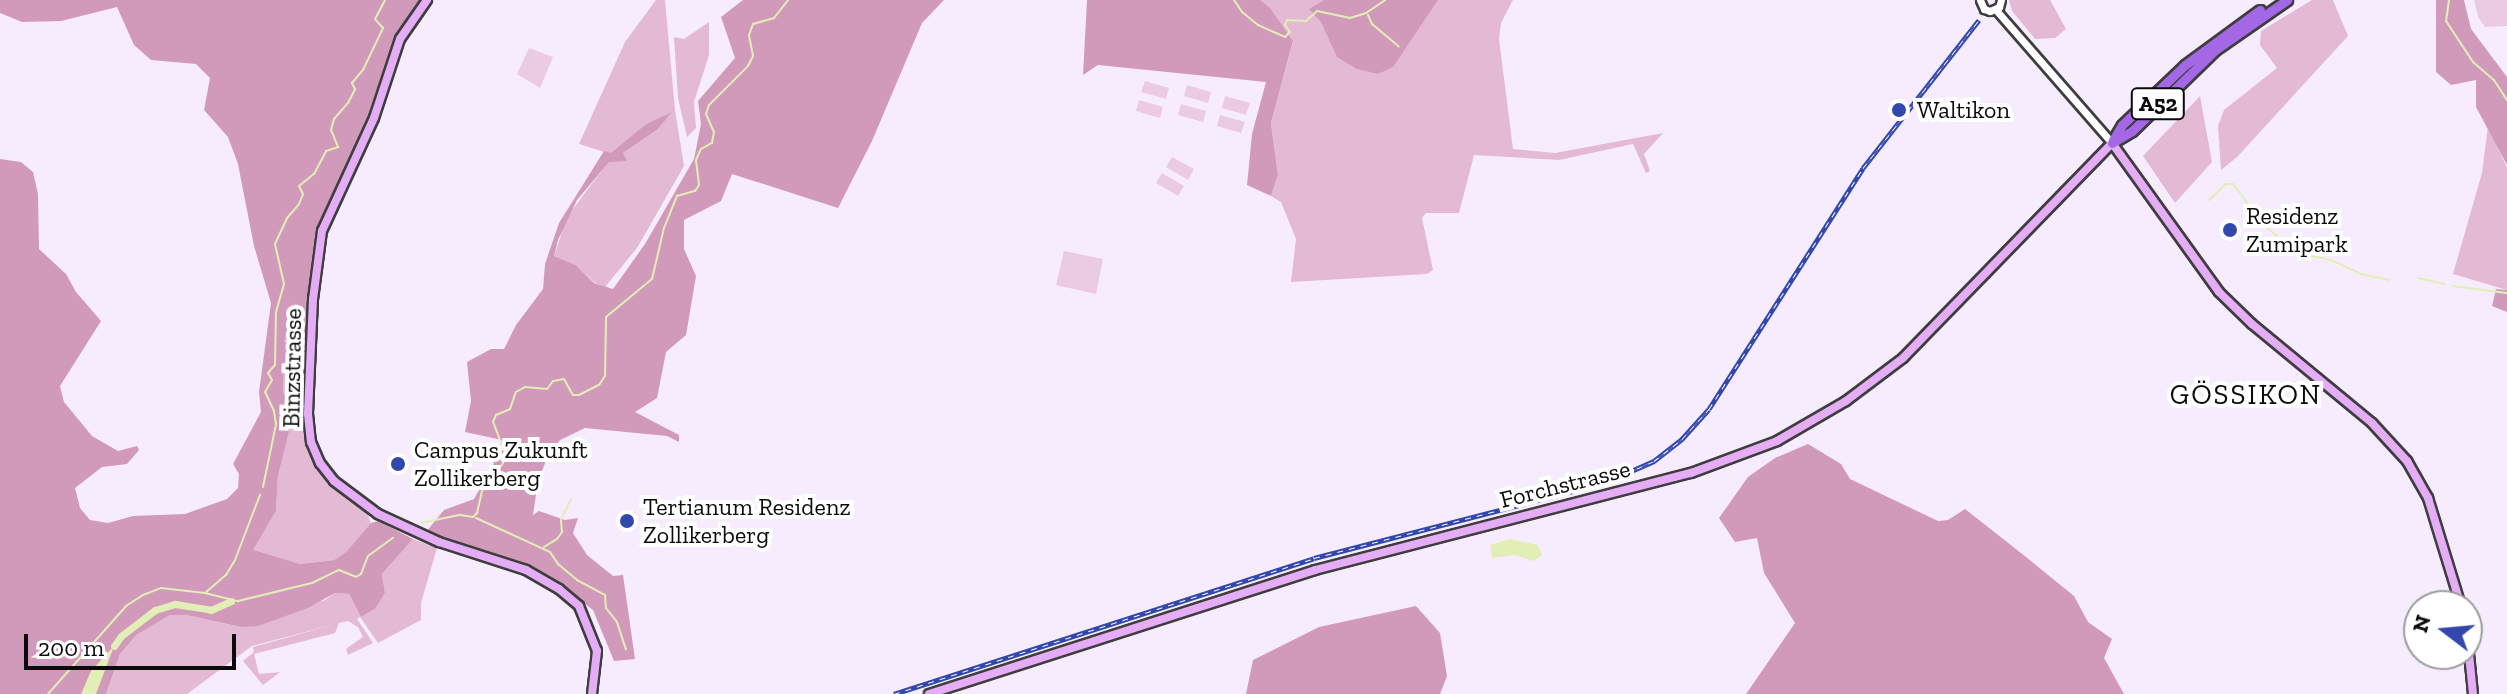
<!DOCTYPE html>
<html>
<head>
<meta charset="utf-8">
<style>
  body { margin:0 }
  #map { position:relative; width:2507px; height:694px; overflow:hidden; background:#f7ecfd; font-family:"Zilla Slab",serif }
  div>[style] { position:absolute }
  .green>* { inset:0; background:#e3b9d4 }
  .forest>* { inset:0; background:#d29aba }
  .pitch>* { inset:0; background:#ebcae4 }
  .water>* { inset:0; background:#e1efb6 }
  .stream>* { height:2px; margin:-1px; padding:0 1px; transform-origin:1px; border-radius:1px; background:#e1efb6 }
  .canal>* { height:7px; margin:-3.5px; padding:0 3.5px; transform-origin:3.5px; border-radius:3.5px; background:#e1efb6 }
  .roads { filter:drop-shadow(2px 0 #3e3e3e) drop-shadow(-2px 0 #3e3e3e) drop-shadow(0 2px #3e3e3e) drop-shadow(0 -2px #3e3e3e) }
  .tertiary>* { height:7px; margin:-3.5px; padding:0 3.5px; transform-origin:3.5px; border-radius:3.5px; background:#fff }
  .secondary>* { height:8px; margin:-4px; padding:0 4px; transform-origin:4px; border-radius:4px; background:#e5adf6 }
  .trunk>* { height:9px; margin:-4.5px; padding:0 4.5px; transform-origin:4.5px; border-radius:4.5px; background:#a468e6 }
  .rail>* { height:5px; margin-top:-2.5px; transform-origin:0; background:repeating-linear-gradient(90deg,#fff 0 6px,#3348ac 0 12px); box-sizing:border-box; border-block:2px solid #3348ac }
  .dots>* { width:22px; height:22px; translate:-50% -50%; box-sizing:border-box; border:4px solid #fff; border-radius:50% }
  span { translate:-50% -50%; white-space:nowrap; text-align:center; line-height:1.15; -webkit-text-stroke:8px #fff; paint-order:stroke }
  .shield-label span { padding:2px 6px; background:#fff; border:2px solid; border-radius:6px; -webkit-text-stroke-width:0 }
  .shield-label { font-size:22px; color:#0b0b0b; font-weight:700 }
  .poi-label { font-size:24px; color:#0b0b0b }
  .left { translate:0 -50%; text-align:left }
  .street-label { font-size:24px; color:#0b0b0b }
  .quarter-label { font-size:28px; color:#0b0b0b; letter-spacing:2px }
  .north { position:absolute; left:2403px; top:590px; width:80px; height:80px; box-sizing:border-box; background:#fff; border:2px solid #9d9d9d; border-radius:50%; rotate:286deg; font-size:22px; font-weight:700; line-height:32px; text-align:center; color:#0b0b0b }
  .north::after { content:''; display:block; margin:auto; width:28px; height:36px; background:#3348ac; clip-path:polygon(50% 0,100% 100%,50% 72%,0 100%) }
  .scale { position:absolute; left:24px; top:634px; width:212px; height:36px; box-sizing:border-box; border:4px solid #0b0b0b; border-top:0; padding-left:10px; font-size:24px; line-height:28px; white-space:nowrap; color:#0b0b0b; -webkit-text-stroke:6px #fff; paint-order:stroke }
</style>
</head>
<body>
<div id="map">
  <div class="green">
    <i style="clip-path:polygon(656px 0,665px 0,675px 110px,684px 166px,637px 248px,605px 287px,594px 282px,576px 265px,554px 256px,567px 217px,609px 161px,626px 160px,623px 153px,656px 131px,671px 113px,646px 124px,611px 154px,579px 144px,625px 42px)"></i>
    <i style="clip-path:polygon(1260px 0,1513px 0,1501px 23px,1499px 39px,1513px 149px,1555px 153px,1663px 133px,1644px 154px,1650px 171px,1646px 173px,1633px 144px,1559px 160px,1474px 155px,1459px 213px,1426px 213px,1422px 218px,1433px 270px,1427px 274px,1291px 282px,1296px 239px,1281px 202px,1271px 196px,1278px 175px,1271px 123px,1293px 42px)"></i>
    <i style="clip-path:polygon(2050px 0,2066px 29px,2055px 38px,2035px 39px,2012px 11px,2009px 0)"></i>
    <i style="clip-path:polygon(2312px 0,2333px 0,2348px 36px,2237px 157px,2221px 170px,2218px 126px,2224px 110px,2277px 68px,2260px 45px,2261px 31px)"></i>
    <i style="clip-path:polygon(709px 22px,709px 55px,694px 102px,696px 128px,687px 137px,678px 98px,674px 37px,684px 39px)"></i>
    <i style="clip-path:polygon(2200px 96px,2212px 162px,2175px 203px,2143px 156px)"></i>
    <i style="clip-path:polygon(2488px 126px,2507px 168px,2507px 290px,2453px 274px,2482px 173px)"></i>
    <i style="clip-path:polygon(307px 357px,304px 427px,309px 451px,326px 479px,366px 511px,371px 523px,346px 552px,334px 560px,300px 564px,252px 551px,276px 511px,278px 476px,293px 416px,283px 391px,284px 372px,289px 364px)"></i>
    <i style="clip-path:polygon(413px 539px,437px 548px,421px 603px,421px 620px,378px 643px,360px 617px,357px 619px,373px 643px,348px 655px,346px 649px,363px 637px,358px 627px,348px 621px,339px 623px,335px 633px,254px 654px,259px 674px,280px 672px,263px 685px,243px 661px,254px 652px,253px 647px,336px 624px,252px 646px,187px 694px,106px 694px,120px 654px,135px 635px,170px 615px,186px 615px,241px 627px,325px 600px,335px 593px,349px 594px,361px 617px,375px 609px,385px 593px,382px 574px)"></i>
  </div>
  <div class="forest">
    <i style="clip-path:polygon(0 0,422px 0,400px 35px,317px 255px,310px 355px,289px 364px,284px 372px,283px 391px,293px 416px,278px 476px,276px 511px,253px 550px,300px 564px,334px 560px,346px 552px,371px 523px,378px 521px,413px 539px,382px 574px,385px 593px,375px 609px,361px 617px,349px 594px,335px 593px,308px 608px,258px 626px,241px 627px,186px 615px,170px 615px,136px 635px,120px 654px,106px 694px,0 694px,0 159px,21px 162px,33px 172px,38px 194px,39px 249px,66px 274px,76px 292px,101px 321px,60px 386px,64px 402px,92px 436px,118px 451px,137px 446px,139px 450px,127px 464px,102px 467px,75px 488px,80px 508px,90px 520px,108px 523px,133px 516px,185px 514px,227px 499px,238px 488px,239px 474px,233px 464px,261px 412px,259px 392px,271px 303px,254px 246px,238px 164px,228px 137px,204px 110px,210px 78px,196px 64px,151px 60px,134px 45px,117px 7px,61px 21px,22px 22px,0 13px)"></i>
    <i style="clip-path:polygon(743px 0,944px 0,922px 23px,872px 141px,838px 208px,732px 174px,721px 201px,684px 220px,684px 249px,696px 276px,686px 335px,666px 352px,657px 398px,635px 412px,679px 435px,679px 442px,667px 436px,585px 428px,560px 440px,547px 458px,538px 481px,533px 515px,539px 511px,565px 520px,578px 518px,573px 533px,587px 555px,613px 576px,623px 575px,635px 659px,614px 661px,593px 610px,564px 588px,531px 567px,426px 532px,444px 510px,474px 499px,493px 465px,502px 440px,465px 432px,471px 401px,467px 362px,491px 349px,504px 349px,516px 325px,543px 289px,545px 264px,559px 223px,604px 151px,611px 153px,646px 124px,672px 112px,657px 130px,623px 153px,627px 161px,609px 162px,577px 200px,558px 240px,554px 256px,576px 265px,594px 283px,613px 289px,645px 244px,694px 159px,701px 124px,698px 101px,735px 58px,721px 17px)"></i>
    <i style="clip-path:polygon(1087px 0,1260px 0,1270px 8px,1293px 41px,1271px 123px,1278px 175px,1271px 196px,1247px 185px,1252px 134px,1266px 82px,1098px 65px,1083px 75px)"></i>
    <i style="clip-path:polygon(1324px 0,1438px 0,1393px 67px,1378px 74px,1357px 69px,1337px 57px,1321px 22px,1309px 9px)"></i>
    <i style="clip-path:polygon(2436px 0,2464px 0,2471px 29px,2507px 77px,2507px 165px,2476px 107px,2476px 80px,2451px 85px,2436px 72px)"></i>
    <i style="clip-path:polygon(2496px 289px,2507px 290px,2507px 312px,2492px 306px)"></i>
    <i style="clip-path:polygon(1808px 444px,1841px 464px,1850px 479px,1938px 521px,1948px 520px,1965px 509px,2021px 553px,2074px 596px,2088px 622px,2112px 639px,2104px 658px,2124px 694px,1746px 694px,1795px 623px,1764px 573px,1757px 538px,1735px 542px,1719px 518px,1748px 477px,1775px 458px)"></i>
    <i style="clip-path:polygon(1416px 606px,1440px 633px,1447px 676px,1440px 694px,1246px 694px,1253px 660px,1319px 627px)"></i>
  </div>
  <div class="pitch">
    <i style="clip-path:polygon(2474px 0,2507px 0,2507px 26px,2485px 27px,2478px 17px)"></i>
    <i style="clip-path:polygon(529px 48px,553px 57px,540px 88px,517px 74px)"></i>
    <i style="clip-path:polygon(1145px 81px,1169px 88px,1166px 99px,1141px 92px)"></i>
    <i style="clip-path:polygon(1187px 85px,1211px 92px,1208px 103px,1184px 96px)"></i>
    <i style="clip-path:polygon(1225px 96px,1250px 103px,1246px 115px,1222px 108px)"></i>
    <i style="clip-path:polygon(1139px 100px,1163px 107px,1160px 118px,1136px 111px)"></i>
    <i style="clip-path:polygon(1181px 104px,1206px 111px,1203px 122px,1178px 115px)"></i>
    <i style="clip-path:polygon(1220px 115px,1245px 122px,1241px 133px,1217px 126px)"></i>
    <i style="clip-path:polygon(1172px 157px,1194px 169px,1188px 180px,1166px 167px)"></i>
    <i style="clip-path:polygon(1162px 173px,1184px 186px,1178px 196px,1156px 183px)"></i>
    <i style="clip-path:polygon(1064px 251px,1103px 259px,1096px 294px,1056px 285px)"></i>
  </div>
  <div class="water">
    <i style="clip-path:polygon(1509px 539px,1538px 545px,1542px 555px,1534px 561px,1514px 555px,1492px 558px,1490px 545px)"></i>
    <i style="clip-path:polygon(114px 646px,96px 694px,81px 694px,91px 671px)"></i>
  </div>
  <div class="stream">
    <i style="left:1234px;top:0;width:14px;rotate:56deg"></i>
    <i style="left:1242px;top:12px;width:21px;rotate:39deg"></i>
    <i style="left:1258px;top:25px;width:30px;rotate:24deg"></i>
    <i style="left:1285px;top:37px;width:7px;rotate:-45deg"></i>
    <i style="left:1290px;top:32px;width:9px;rotate:-126deg"></i>
    <i style="left:1285px;top:25px;width:5px;rotate:-68deg"></i>
    <i style="left:1287px;top:20px;width:19px;rotate:3deg"></i>
    <i style="left:1306px;top:21px;width:15px;rotate:-42deg"></i>
    <i style="left:1317px;top:11px;width:34px;rotate:12deg"></i>
    <i style="left:1350px;top:18px;width:17px;rotate:-17deg"></i>
    <i style="left:1366px;top:13px;width:23px;rotate:-34deg"></i>
    <i style="left:2449px;top:0;width:21px;rotate:98deg"></i>
    <i style="left:2446px;top:21px;width:49px;rotate:56.6deg"></i>
    <i style="left:2473px;top:62px;width:28px;rotate:41deg"></i>
    <i style="left:2494px;top:80px;width:24px;rotate:57deg"></i>
    <i style="left:1368px;top:15px;width:10px;rotate:66deg"></i>
    <i style="left:1372px;top:24px;width:35px;rotate:40deg"></i>
    <i style="left:2209px;top:200px;width:23px;rotate:-43deg"></i>
    <i style="left:2226px;top:184px;width:7px"></i>
    <i style="left:2233px;top:184px;width:51px;rotate:52.9deg"></i>
    <i style="left:2264px;top:225px;width:37px;rotate:41deg"></i>
    <i style="left:2296px;top:253px;width:36px;rotate:11deg"></i>
    <i style="left:2331px;top:260px;width:33px;rotate:25deg"></i>
    <i style="left:2361px;top:274px;width:29px;rotate:12deg"></i>
    <i style="left:2418px;top:278px;width:27px;rotate:13deg"></i>
    <i style="left:2452px;top:286px;width:55px;rotate:7.3deg"></i>
    <i style="left:263px;top:487px;width:64px;rotate:-78.3deg"></i>
    <i style="left:276px;top:424px;width:13px;rotate:-99deg"></i>
    <i style="left:274px;top:411px;width:21px;rotate:-115deg"></i>
    <i style="left:265px;top:392px;width:14px;rotate:-60deg"></i>
    <i style="left:272px;top:380px;width:8px;rotate:-120deg"></i>
    <i style="left:268px;top:373px;width:11px;rotate:-49deg"></i>
    <i style="left:275px;top:365px;width:53px;rotate:-88.9deg"></i>
    <i style="left:276px;top:312px;width:29px;rotate:-74deg"></i>
    <i style="left:284px;top:284px;width:41px;rotate:-102.7deg"></i>
    <i style="left:275px;top:244px;width:29px;rotate:-65deg"></i>
    <i style="left:287px;top:218px;width:18px;rotate:-49deg"></i>
    <i style="left:299px;top:204px;width:11px;rotate:-68deg"></i>
    <i style="left:303px;top:194px;width:9px;rotate:-117deg"></i>
    <i style="left:299px;top:186px;width:19px;rotate:-39deg"></i>
    <i style="left:314px;top:174px;width:26px;rotate:-62deg"></i>
    <i style="left:326px;top:151px;width:13px;rotate:-18deg"></i>
    <i style="left:338px;top:147px;width:18px;rotate:-112deg"></i>
    <i style="left:331px;top:130px;width:11px;rotate:-75deg"></i>
    <i style="left:334px;top:119px;width:21px;rotate:-49deg"></i>
    <i style="left:348px;top:103px;width:16px;rotate:-63deg"></i>
    <i style="left:355px;top:89px;width:7px;rotate:-117deg"></i>
    <i style="left:352px;top:83px;width:17px;rotate:-50deg"></i>
    <i style="left:363px;top:70px;width:47px;rotate:-64.5deg"></i>
    <i style="left:383px;top:28px;width:12px;rotate:-132deg"></i>
    <i style="left:375px;top:19px;width:21px;rotate:-62deg"></i>
    <i style="left:476px;top:518px;width:81px;rotate:24.7deg"></i>
    <i style="left:550px;top:552px;width:14px;rotate:56deg"></i>
    <i style="left:558px;top:564px;width:25px;rotate:40deg"></i>
    <i style="left:577px;top:580px;width:32px;rotate:28deg"></i>
    <i style="left:605px;top:595px;width:13px;rotate:86deg"></i>
    <i style="left:606px;top:608px;width:18px;rotate:52deg"></i>
    <i style="left:617px;top:622px;width:29px;rotate:72deg"></i>
    <i style="left:421px;top:523px;width:40px;rotate:-12deg"></i>
    <i style="left:460px;top:515px;width:13px;rotate:9deg"></i>
    <i style="left:473px;top:517px;width:6px;rotate:-45deg"></i>
    <i style="left:477px;top:513px;width:23px;rotate:-77deg"></i>
    <i style="left:482px;top:491px;width:35px;rotate:-53deg"></i>
    <i style="left:503px;top:463px;width:10px;rotate:-79deg"></i>
    <i style="left:505px;top:453px;width:33px;rotate:-111deg"></i>
    <i style="left:493px;top:422px;width:8px;rotate:-67deg"></i>
    <i style="left:496px;top:415px;width:15px;rotate:-23deg"></i>
    <i style="left:510px;top:409px;width:18px;rotate:-71deg"></i>
    <i style="left:516px;top:392px;width:10px;rotate:-29deg"></i>
    <i style="left:525px;top:387px;width:22px;rotate:5deg"></i>
    <i style="left:547px;top:389px;width:10px;rotate:-53deg"></i>
    <i style="left:553px;top:381px;width:11px;rotate:-10deg"></i>
    <i style="left:564px;top:379px;width:18px;rotate:61deg"></i>
    <i style="left:573px;top:395px;width:6px"></i>
    <i style="left:579px;top:395px;width:22px;rotate:-27deg"></i>
    <i style="left:599px;top:385px;width:11px;rotate:-56deg"></i>
    <i style="left:605px;top:376px;width:59px;rotate:-89deg"></i>
    <i style="left:606px;top:317px;width:60px;rotate:-39.6deg"></i>
    <i style="left:652px;top:279px;width:52px;rotate:-76.8deg"></i>
    <i style="left:664px;top:228px;width:35px;rotate:-68deg"></i>
    <i style="left:677px;top:196px;width:19px;rotate:-16deg"></i>
    <i style="left:695px;top:191px;width:7px;rotate:-56deg"></i>
    <i style="left:699px;top:185px;width:25px;rotate:-97deg"></i>
    <i style="left:696px;top:160px;width:12px;rotate:-66deg"></i>
    <i style="left:701px;top:149px;width:13px;rotate:-29deg"></i>
    <i style="left:712px;top:143px;width:11px;rotate:-80deg"></i>
    <i style="left:714px;top:132px;width:20px;rotate:-114deg"></i>
    <i style="left:706px;top:114px;width:9px;rotate:-72deg"></i>
    <i style="left:709px;top:105px;width:55px;rotate:-45deg"></i>
    <i style="left:748px;top:66px;width:11px;rotate:-63deg"></i>
    <i style="left:753px;top:56px;width:21px;rotate:-101deg"></i>
    <i style="left:749px;top:35px;width:12px;rotate:-70deg"></i>
    <i style="left:753px;top:24px;width:22px;rotate:-16deg"></i>
    <i style="left:774px;top:18px;width:23px;rotate:-52deg"></i>
    <i style="left:544px;top:547px;width:15px;rotate:-32deg"></i>
    <i style="left:557px;top:539px;width:9px;rotate:-54deg"></i>
    <i style="left:562px;top:532px;width:12px;rotate:-95deg"></i>
    <i style="left:561px;top:520px;width:23px;rotate:-65deg"></i>
    <i style="left:205px;top:593px;width:28px;rotate:-41deg"></i>
    <i style="left:226px;top:575px;width:17px;rotate:-59deg"></i>
    <i style="left:235px;top:560px;width:70px;rotate:-69deg"></i>
    <i style="left:48px;top:694px;width:118px;rotate:-48.4deg"></i>
    <i style="left:126px;top:606px;width:20px;rotate:-33deg"></i>
    <i style="left:143px;top:595px;width:19px;rotate:-21deg"></i>
    <i style="left:161px;top:588px;width:44px;rotate:6.5deg"></i>
    <i style="left:205px;top:593px;width:34px;rotate:14deg"></i>
    <i style="left:238px;top:601px;width:76px;rotate:-13.7deg"></i>
    <i style="left:312px;top:583px;width:30px;rotate:-26deg"></i>
    <i style="left:339px;top:570px;width:18px;rotate:22deg"></i>
    <i style="left:356px;top:577px;width:6px;rotate:-31deg"></i>
    <i style="left:361px;top:574px;width:19px;rotate:-69deg"></i>
    <i style="left:368px;top:556px;width:31px;rotate:-36deg"></i>
  </div>
  <div class="canal">
    <i style="left:114px;top:646px;width:12px;rotate:-55deg"></i>
    <i style="left:121px;top:636px;width:43px;rotate:-37.4deg"></i>
    <i style="left:155px;top:610px;width:21px;rotate:-17deg"></i>
    <i style="left:175px;top:604px;width:36px;rotate:9deg"></i>
    <i style="left:211px;top:610px;width:22px;rotate:-24deg"></i>
  </div>
  <div class="roads">
    <div class="tertiary">
      <i style="left:1980px;top:0;width:10px;rotate:66deg"></i>
      <i style="left:1984px;top:9px;width:6px;rotate:18deg"></i>
      <i style="left:1990px;top:11px;width:10px;rotate:-24deg"></i>
      <i style="left:1999px;top:7px;width:7px;rotate:-74deg"></i>
      <i style="left:1996px;top:10px;width:176px;rotate:48.9deg"></i>
    </div>
    <div class="secondary">
      <i style="left:427px;top:0;width:47px;rotate:124.7deg"></i>
      <i style="left:400px;top:39px;width:83px;rotate:108.2deg"></i>
      <i style="left:374px;top:118px;width:124px;rotate:114.7deg"></i>
      <i style="left:322px;top:231px;width:69px;rotate:97.5deg"></i>
      <i style="left:313px;top:299px;width:115px;rotate:92.5deg"></i>
      <i style="left:308px;top:414px;width:28px;rotate:84deg"></i>
      <i style="left:311px;top:442px;width:23px;rotate:67deg"></i>
      <i style="left:320px;top:463px;width:23px;rotate:52deg"></i>
      <i style="left:334px;top:481px;width:55px;rotate:36.9deg"></i>
      <i style="left:378px;top:514px;width:67px;rotate:24.7deg"></i>
      <i style="left:439px;top:542px;width:91px;rotate:17.8deg"></i>
      <i style="left:526px;top:570px;width:38px;rotate:30deg"></i>
      <i style="left:559px;top:589px;width:26px;rotate:40deg"></i>
      <i style="left:579px;top:606px;width:48px;rotate:68.2deg"></i>
      <i style="left:597px;top:651px;width:43px;rotate:96.6deg"></i>
      <i style="left:2467px;top:633px;width:61px;rotate:84.4deg"></i>
      <i style="left:929px;top:694px;width:405px;rotate:-17.8deg"></i>
      <i style="left:1315px;top:570px;width:388px;rotate:-14.5deg"></i>
      <i style="left:1691px;top:473px;width:92px;rotate:-20.4deg"></i>
      <i style="left:1777px;top:441px;width:80px;rotate:-30.1deg"></i>
      <i style="left:1846px;top:401px;width:71px;rotate:-37deg"></i>
      <i style="left:1903px;top:358px;width:300px;rotate:-45.8deg"></i>
      <i style="left:2112px;top:143px;width:183px;rotate:54.3deg"></i>
      <i style="left:2219px;top:292px;width:46px;rotate:44.1deg"></i>
      <i style="left:2252px;top:324px;width:156px;rotate:39.5deg"></i>
      <i style="left:2372px;top:423px;width:52px;rotate:47.4deg"></i>
      <i style="left:2407px;top:461px;width:43px;rotate:60.4deg"></i>
      <i style="left:2428px;top:498px;width:113px;rotate:73deg"></i>
    </div>
    <div class="trunk">
      <i style="left:2113px;top:140px;width:17px;rotate:-59deg"></i>
      <i style="left:2122px;top:125px;width:87px;rotate:-43.6deg"></i>
      <i style="left:2185px;top:65px;width:93px;rotate:-36.3deg"></i>
      <i style="left:2112px;top:143px;width:23px;rotate:-31deg"></i>
      <i style="left:2132px;top:131px;width:116px;rotate:-44.3deg"></i>
      <i style="left:2215px;top:50px;width:88px;rotate:-34.8deg"></i>
    </div>
  </div>
  <div class="rail">
    <i style="left:894px;top:694px;width:441px;rotate:-17.9deg"></i>
    <i style="left:1314px;top:558px;width:300px;rotate:-14.5deg"></i>
    <i style="left:1604px;top:483px;width:55px;rotate:-23.7deg"></i>
    <i style="left:1654px;top:461px;width:36px;rotate:-38deg"></i>
    <i style="left:1682px;top:439px;width:40px;rotate:-48deg"></i>
    <i style="left:1709px;top:409px;width:286px;rotate:-57.4deg"></i>
    <i style="left:1863px;top:168px;width:188px;rotate:-51.9deg"></i>
  </div>
  <div class="dots">
    <i style="left:1899px;top:110px;background:#3348ac"></i>
    <i style="left:2230px;top:230px;background:#3348ac"></i>
    <i style="left:398px;top:464px;background:#3348ac"></i>
    <i style="left:627px;top:521px;background:#3348ac"></i>
  </div>
  <div class="shield-label">
    <span style="left:2158px;top:104px">A52</span>
  </div>
  <div class="poi-label">
    <span class="left" style="left:1917px;top:110px">Waltikon</span>
    <span class="left" style="left:2246px;top:230px">Residenz<br>Zumipark</span>
    <span class="left" style="left:414px;top:464px">Campus Zukunft<br>Zollikerberg</span>
    <span class="left" style="left:643px;top:521px">Tertianum Residenz<br>Zollikerberg</span>
  </div>
  <div class="street-label">
    <span style="left:292px;top:368px;rotate:-89deg">Binzstrasse</span>
    <span style="left:1565px;top:484px;rotate:-14deg">Forchstrasse</span>
  </div>
  <div class="quarter-label">
    <span style="left:2246px;top:395px">GÖSSIKON</span>
  </div>
  <div class="north">N</div>
  <div class="scale">200 m</div>
</div>
</body>
</html>
